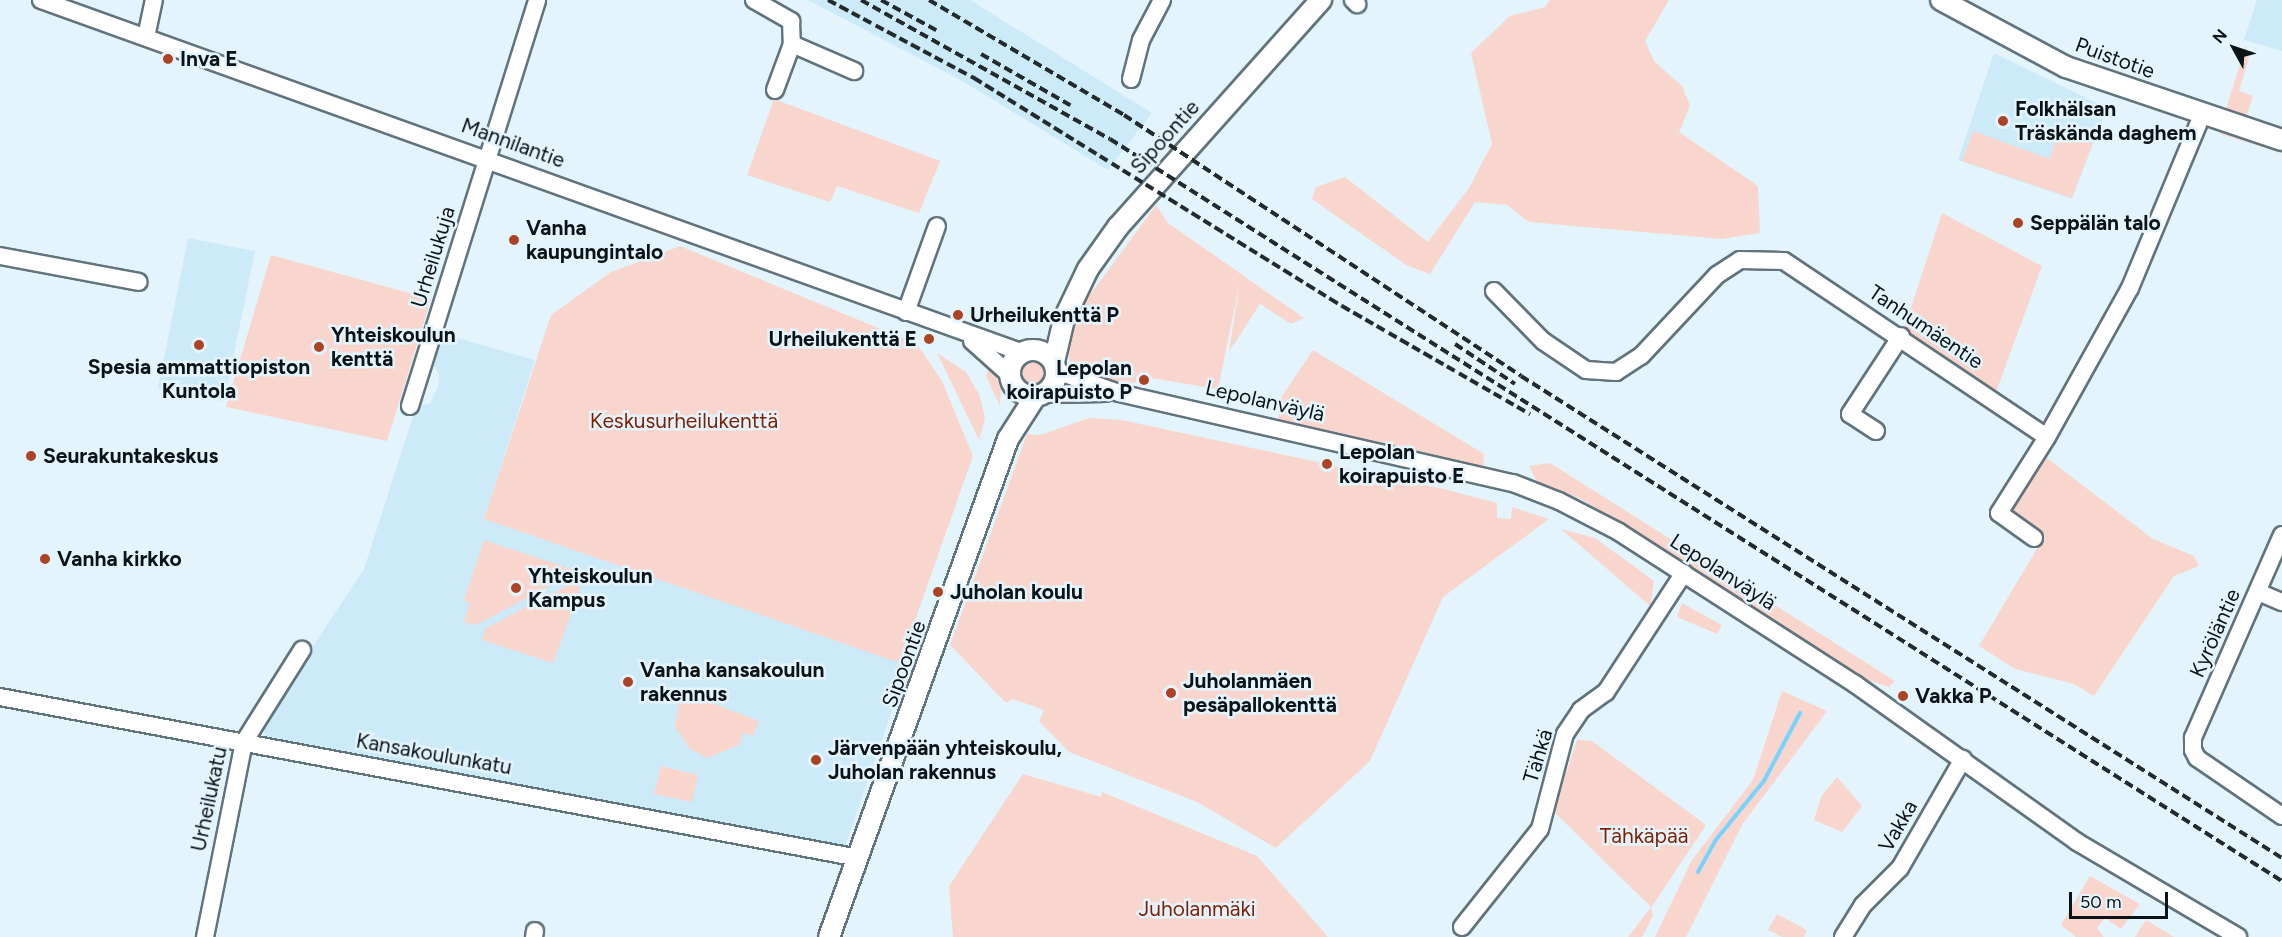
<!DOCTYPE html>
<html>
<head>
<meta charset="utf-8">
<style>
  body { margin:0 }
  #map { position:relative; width:2282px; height:937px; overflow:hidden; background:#e4f4fd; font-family:Figtree,sans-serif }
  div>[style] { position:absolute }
  .built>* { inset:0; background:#cdeaf8 }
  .green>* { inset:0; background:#f8d6cd }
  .round { border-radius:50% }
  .stream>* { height:4px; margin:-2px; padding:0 2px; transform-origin:2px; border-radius:2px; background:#75d3fc }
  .roads { filter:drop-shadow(2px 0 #61737c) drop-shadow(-2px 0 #61737c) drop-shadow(0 2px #61737c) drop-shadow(0 -2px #61737c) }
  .minor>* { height:16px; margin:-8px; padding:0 8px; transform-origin:8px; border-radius:8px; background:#fff }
  .tertiary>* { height:20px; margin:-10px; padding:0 10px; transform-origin:10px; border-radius:10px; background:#fff }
  .tertiary>.ring { margin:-10px; padding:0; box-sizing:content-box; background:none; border:20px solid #fff; border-radius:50% }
  .rail>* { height:4px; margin-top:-2px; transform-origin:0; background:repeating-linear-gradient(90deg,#222a2e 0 9px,transparent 0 13.5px) }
  .dots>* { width:16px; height:16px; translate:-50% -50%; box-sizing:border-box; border:3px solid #e4f4fd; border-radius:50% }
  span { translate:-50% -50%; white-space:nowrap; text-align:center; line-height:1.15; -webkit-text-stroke:5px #e4f4fd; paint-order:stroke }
  .street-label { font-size:21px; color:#0c1316 }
  .poi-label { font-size:21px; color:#0c1316; font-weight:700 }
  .left { translate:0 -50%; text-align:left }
  .right { translate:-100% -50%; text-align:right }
  .park-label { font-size:21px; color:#7f1e00 }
  .north { position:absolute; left:2204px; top:18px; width:60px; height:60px; -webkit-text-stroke:4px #e4f4fd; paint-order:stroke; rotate:310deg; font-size:16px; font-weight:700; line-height:24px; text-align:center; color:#0c1316 }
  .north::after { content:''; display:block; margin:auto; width:21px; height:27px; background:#0c1316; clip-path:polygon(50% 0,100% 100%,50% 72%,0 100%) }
  .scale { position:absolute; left:2069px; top:892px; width:99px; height:27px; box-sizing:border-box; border:3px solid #0c1316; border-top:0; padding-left:8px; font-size:18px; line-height:21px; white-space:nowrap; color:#0c1316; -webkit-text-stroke:4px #e4f4fd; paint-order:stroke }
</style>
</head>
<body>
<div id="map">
  <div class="built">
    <i style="clip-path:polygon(808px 0,970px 0,1152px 113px,1108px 170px,964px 82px)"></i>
    <i style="clip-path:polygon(2257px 0,2282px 0,2282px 51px,2244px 40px)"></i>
    <i style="clip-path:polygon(1994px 53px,2107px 108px,2072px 199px,1958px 160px)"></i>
    <i style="clip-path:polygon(188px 238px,255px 251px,224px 402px,158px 388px)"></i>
    <i style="clip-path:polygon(439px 333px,535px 360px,484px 519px,908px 665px,845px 846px,266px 736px,261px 725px,364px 569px,416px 407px,430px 403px,438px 387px,439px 374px,431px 361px)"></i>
  </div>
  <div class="green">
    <i style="clip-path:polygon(1550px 0,1669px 0,1645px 41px,1654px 61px,1682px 86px,1690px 106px,1679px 132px,1758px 186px,1760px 233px,1722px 239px,1529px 222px,1507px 205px,1475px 202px,1430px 274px,1406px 265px,1312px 199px,1316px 187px,1345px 177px,1428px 242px,1469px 188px,1492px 144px,1471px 53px,1510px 16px,1545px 7px)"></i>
    <i style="clip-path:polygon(2246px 45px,2249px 58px,2239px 91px,2253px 96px,2247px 115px,2226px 109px)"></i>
    <i style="clip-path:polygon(774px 99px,940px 161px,919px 213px,837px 186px,830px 202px,747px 175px)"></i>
    <i style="clip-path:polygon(2059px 129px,2093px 142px,2072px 198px,1962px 161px,1973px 131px,2050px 159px)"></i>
    <i style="clip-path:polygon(2222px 129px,2282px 148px,2282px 153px,2220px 134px)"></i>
    <i style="clip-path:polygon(1156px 205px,1168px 223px,1304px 318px,1291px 324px,1260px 304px,1229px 352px,1240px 281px,1218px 389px,1138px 376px,1136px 383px,1084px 377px,1070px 365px,1068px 342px,1079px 310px)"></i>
    <i style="clip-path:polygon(1942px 213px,2042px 266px,1995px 395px,1904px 329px)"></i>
    <i style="clip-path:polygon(680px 246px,917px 344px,942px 381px,973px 456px,900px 663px,484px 519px,551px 315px,611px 272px)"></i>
    <i style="clip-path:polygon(271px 255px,431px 299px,387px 441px,226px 407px)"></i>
    <i style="clip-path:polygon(1313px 350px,1484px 454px,1483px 469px,1278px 422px,1280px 399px)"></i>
    <i style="clip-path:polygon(937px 353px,966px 372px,980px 396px,985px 419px,979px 440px)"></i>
    <i class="round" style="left:1018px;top:358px;width:30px;height:30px"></i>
    <i style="clip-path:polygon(990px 364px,1001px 388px,1000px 406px,986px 376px)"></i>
    <i style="clip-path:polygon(1089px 418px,1122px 420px,1444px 489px,1497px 503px,1497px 518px,1511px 519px,1512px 507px,1549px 519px,1443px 597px,1370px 761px,1276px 848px,1197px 802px,1069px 752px,1039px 721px,1044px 710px,1013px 699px,1006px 703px,950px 645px,1027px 434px,1040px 435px)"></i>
    <i style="clip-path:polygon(2043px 455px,2153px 539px,2194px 556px,2199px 566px,2174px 576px,2094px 696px,2074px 684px,2015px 669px,1979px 646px,2041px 542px,2008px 513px)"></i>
    <i style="clip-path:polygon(1550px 463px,1895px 681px,1889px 687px,1867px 680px,1581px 499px,1537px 482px,1529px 466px)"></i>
    <i style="clip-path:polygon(1561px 529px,1595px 538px,1654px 581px,1650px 606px)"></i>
    <i style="clip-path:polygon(484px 540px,547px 561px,578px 571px,476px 625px,464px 622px,470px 603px,464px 600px)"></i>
    <i style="clip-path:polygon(570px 584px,581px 587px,553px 663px,482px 640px,486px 628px)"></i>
    <i style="clip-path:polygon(1682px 603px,1722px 625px,1717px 634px,1677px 617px)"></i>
    <i style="clip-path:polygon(681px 691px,759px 721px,753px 736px,744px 733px,739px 745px,707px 758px,689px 748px,675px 727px)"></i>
    <i style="clip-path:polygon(1782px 691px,1827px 711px,1742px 825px,1686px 937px,1655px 937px,1692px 860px,1753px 780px)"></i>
    <i style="clip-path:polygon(1577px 740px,1592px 741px,1706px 825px,1651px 908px,1653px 916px,1642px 937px,1628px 937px,1651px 907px,1553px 811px)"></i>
    <i style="clip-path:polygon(661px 766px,698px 775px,692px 802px,654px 794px)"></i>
    <i style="clip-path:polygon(1023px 774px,1101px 797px,1102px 792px,1257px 856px,1328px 937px,953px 937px,949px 886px)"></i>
    <i style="clip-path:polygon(1837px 777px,1862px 806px,1842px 832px,1814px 820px,1822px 795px)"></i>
    <i style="clip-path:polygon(2090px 876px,2140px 904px,2121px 929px,2105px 918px,2097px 928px,2104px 937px,2076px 937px,2061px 925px)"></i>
    <i style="clip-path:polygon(1777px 914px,1807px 930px,1804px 937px,1782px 937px,1768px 930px)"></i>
    <i style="clip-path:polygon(2146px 920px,2174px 937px,2135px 937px)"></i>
  </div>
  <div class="stream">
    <i style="left:1698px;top:872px;width:35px;rotate:-61deg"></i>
    <i style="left:1715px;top:841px;width:77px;rotate:-50.8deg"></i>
    <i style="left:1764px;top:781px;width:77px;rotate:-62.1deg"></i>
  </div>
  <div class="roads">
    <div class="minor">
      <i style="left:41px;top:0;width:1044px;rotate:19.77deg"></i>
      <i style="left:754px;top:0;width:43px;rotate:29.6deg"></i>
      <i style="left:791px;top:21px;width:23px;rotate:88deg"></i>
      <i style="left:792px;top:44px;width:68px;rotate:23.5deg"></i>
      <i style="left:1353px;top:0;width:6px;rotate:45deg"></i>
      <i style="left:146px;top:37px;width:38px;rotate:-78deg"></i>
      <i style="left:1131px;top:79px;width:40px;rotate:-75.6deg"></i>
      <i style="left:1141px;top:40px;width:45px;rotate:-62.3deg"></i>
      <i style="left:775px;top:90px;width:49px;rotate:-69.7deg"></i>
      <i style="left:0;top:256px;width:141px;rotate:10.6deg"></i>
      <i style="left:1494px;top:291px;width:70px;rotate:45.6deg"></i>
      <i style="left:1543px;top:341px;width:52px;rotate:34deg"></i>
      <i style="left:1586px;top:370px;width:30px;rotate:4deg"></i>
      <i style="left:1616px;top:372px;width:30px;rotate:-33deg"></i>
      <i style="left:1641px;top:356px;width:111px;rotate:-46.8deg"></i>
      <i style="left:1717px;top:275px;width:27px;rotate:-33deg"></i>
      <i style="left:1740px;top:260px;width:44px;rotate:1.3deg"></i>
      <i style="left:1784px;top:261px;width:316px;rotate:33.8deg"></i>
      <i style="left:2047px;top:437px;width:171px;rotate:-60.9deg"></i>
      <i style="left:2130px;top:288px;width:187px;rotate:-67.4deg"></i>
      <i style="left:906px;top:312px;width:91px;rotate:-70.2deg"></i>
      <i style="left:972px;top:341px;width:51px;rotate:41.8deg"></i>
      <i style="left:1056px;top:371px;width:67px;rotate:19.2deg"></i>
      <i style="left:1119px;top:393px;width:404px;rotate:12.9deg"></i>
      <i style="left:1513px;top:483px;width:49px;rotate:21.4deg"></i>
      <i style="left:1559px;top:501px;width:68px;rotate:27.3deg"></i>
      <i style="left:1619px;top:532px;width:281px;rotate:32.8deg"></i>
      <i style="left:1855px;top:684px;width:272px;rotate:35.4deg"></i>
      <i style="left:2077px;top:842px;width:187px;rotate:30.5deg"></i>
      <i style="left:1044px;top:394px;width:62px;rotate:-0.9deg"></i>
      <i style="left:410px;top:406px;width:425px;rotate:-72.6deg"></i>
      <i style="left:1876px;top:431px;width:31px;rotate:-147deg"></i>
      <i style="left:1850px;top:414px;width:93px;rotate:-56.8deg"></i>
      <i style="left:2282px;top:535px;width:222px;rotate:113.7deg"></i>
      <i style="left:2193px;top:738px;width:12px;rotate:90deg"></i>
      <i style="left:2193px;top:750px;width:9px;rotate:63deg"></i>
      <i style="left:2197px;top:758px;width:103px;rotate:34.3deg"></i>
      <i style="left:2034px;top:538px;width:43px;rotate:-144.5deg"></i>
      <i style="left:1999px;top:513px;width:90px;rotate:-57.7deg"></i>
      <i style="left:2258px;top:592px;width:26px;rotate:23deg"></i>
      <i style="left:0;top:697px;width:874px;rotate:10.62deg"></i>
      <i style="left:1462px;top:927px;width:125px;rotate:-51.5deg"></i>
      <i style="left:1540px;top:829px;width:98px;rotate:-75.3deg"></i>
      <i style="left:1565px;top:734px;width:29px;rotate:-56deg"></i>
      <i style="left:1581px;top:710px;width:31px;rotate:-36deg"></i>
      <i style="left:1606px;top:692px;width:142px;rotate:-56.8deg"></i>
      <i style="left:205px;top:937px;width:199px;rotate:-78.7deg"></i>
      <i style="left:244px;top:742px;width:109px;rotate:-57.8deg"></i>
      <i style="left:534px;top:937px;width:6px;rotate:-81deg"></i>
      <i style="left:1843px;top:937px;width:38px;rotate:-58deg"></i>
      <i style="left:1863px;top:905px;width:52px;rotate:-45deg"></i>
      <i style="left:1900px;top:868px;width:126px;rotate:-60deg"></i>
    </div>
    <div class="tertiary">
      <i style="left:1941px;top:0;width:142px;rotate:28.2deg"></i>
      <i style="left:2066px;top:67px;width:228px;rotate:18.7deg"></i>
      <i class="ring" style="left:1010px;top:350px;width:26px;height:26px"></i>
      <i style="left:1054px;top:362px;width:44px;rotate:-76.9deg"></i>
      <i style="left:1064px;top:319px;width:55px;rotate:-64.4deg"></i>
      <i style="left:1088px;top:269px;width:52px;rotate:-54.5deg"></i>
      <i style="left:1118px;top:227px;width:305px;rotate:-48.2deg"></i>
      <i style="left:829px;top:937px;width:529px;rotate:-70.23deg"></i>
      <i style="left:1008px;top:439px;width:50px;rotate:-57.3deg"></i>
    </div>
  </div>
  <div class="rail">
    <i style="left:828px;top:0;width:166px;rotate:28.1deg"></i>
    <i style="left:974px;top:78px;width:433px;rotate:31.8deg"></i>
    <i style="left:1342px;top:306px;width:217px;rotate:29.9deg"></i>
    <i style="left:861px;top:0;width:285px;rotate:29.2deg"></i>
    <i style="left:1110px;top:139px;width:1387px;rotate:32.34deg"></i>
    <i style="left:881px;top:0;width:63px;rotate:28.6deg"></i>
    <i style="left:929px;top:0;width:226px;rotate:30.5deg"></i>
    <i style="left:1124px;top:115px;width:475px;rotate:33.3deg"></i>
    <i style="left:1521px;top:376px;width:901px;rotate:32.35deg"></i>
    <i style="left:981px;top:54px;width:103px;rotate:29.8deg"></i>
    <i style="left:1455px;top:344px;width:72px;rotate:33.7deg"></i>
  </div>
  <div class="dots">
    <i style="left:168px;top:59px;background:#ab4325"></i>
    <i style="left:2003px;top:121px;background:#ab4325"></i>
    <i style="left:2018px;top:223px;background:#ab4325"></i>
    <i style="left:514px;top:240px;background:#ab4325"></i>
    <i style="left:958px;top:315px;background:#ab4325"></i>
    <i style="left:929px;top:339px;background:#ab4325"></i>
    <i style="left:199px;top:345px;background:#ab4325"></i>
    <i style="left:319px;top:347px;background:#ab4325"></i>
    <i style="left:1144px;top:380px;background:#ab4325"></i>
    <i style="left:31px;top:456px;background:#ab4325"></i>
    <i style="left:1327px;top:464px;background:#ab4325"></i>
    <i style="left:45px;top:559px;background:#ab4325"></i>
    <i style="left:516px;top:588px;background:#ab4325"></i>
    <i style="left:938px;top:592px;background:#ab4325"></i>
    <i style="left:628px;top:682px;background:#ab4325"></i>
    <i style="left:1171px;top:693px;background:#ab4325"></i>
    <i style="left:1903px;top:696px;background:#ab4325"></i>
    <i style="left:816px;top:760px;background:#ab4325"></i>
  </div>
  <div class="street-label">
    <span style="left:2115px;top:58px;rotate:20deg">Puistotie</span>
    <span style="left:1165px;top:137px;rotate:-48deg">Sipoontie</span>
    <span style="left:513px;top:143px;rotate:20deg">Mannilantie</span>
    <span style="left:433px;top:257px;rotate:-73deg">Urheilukuja</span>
    <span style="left:1926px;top:327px;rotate:34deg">Tanhumäentie</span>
    <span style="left:1265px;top:401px;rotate:13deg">Lepolanväylä</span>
    <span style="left:1723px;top:572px;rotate:33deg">Lepolanväylä</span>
    <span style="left:2215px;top:633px;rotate:-66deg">Kyröläntie</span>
    <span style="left:904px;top:664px;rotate:-70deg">Sipoontie</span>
    <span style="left:434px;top:754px;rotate:10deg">Kansakoulunkatu</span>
    <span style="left:1538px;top:756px;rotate:-73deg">Tähkä</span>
    <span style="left:209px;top:799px;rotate:-78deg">Urheilukatu</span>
    <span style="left:1898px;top:826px;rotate:-60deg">Vakka</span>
  </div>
  <div class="poi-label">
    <span class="left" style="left:180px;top:59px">Inva E</span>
    <span class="left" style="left:2015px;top:121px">Folkhälsan<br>Träskända daghem</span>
    <span class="left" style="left:2030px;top:223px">Seppälän talo</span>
    <span class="left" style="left:526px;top:240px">Vanha<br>kaupungintalo</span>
    <span class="left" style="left:970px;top:315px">Urheilukenttä P</span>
    <span class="left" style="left:331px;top:347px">Yhteiskoulun<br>kenttä</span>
    <span class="right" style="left:917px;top:339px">Urheilukenttä E</span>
    <span style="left:199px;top:379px">Spesia ammattiopiston<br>Kuntola</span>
    <span class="right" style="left:1132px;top:380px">Lepolan<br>koirapuisto P</span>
    <span class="left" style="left:1339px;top:464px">Lepolan<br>koirapuisto E</span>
    <span class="left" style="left:43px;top:456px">Seurakuntakeskus</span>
    <span class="left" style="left:57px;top:559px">Vanha kirkko</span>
    <span class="left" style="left:528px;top:588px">Yhteiskoulun<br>Kampus</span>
    <span class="left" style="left:950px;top:592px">Juholan koulu</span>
    <span class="left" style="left:640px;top:682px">Vanha kansakoulun<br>rakennus</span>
    <span class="left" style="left:1183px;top:693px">Juholanmäen<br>pesäpallokenttä</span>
    <span class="left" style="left:1915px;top:696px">Vakka P</span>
    <span class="left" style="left:828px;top:760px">Järvenpään yhteiskoulu,<br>Juholan rakennus</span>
  </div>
  <div class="park-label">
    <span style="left:684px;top:421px">Keskusurheilukenttä</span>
    <span style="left:1644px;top:836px">Tähkäpää</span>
    <span style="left:1197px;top:909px">Juholanmäki</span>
  </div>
  <div class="north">N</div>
  <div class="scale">50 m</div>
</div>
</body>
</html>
